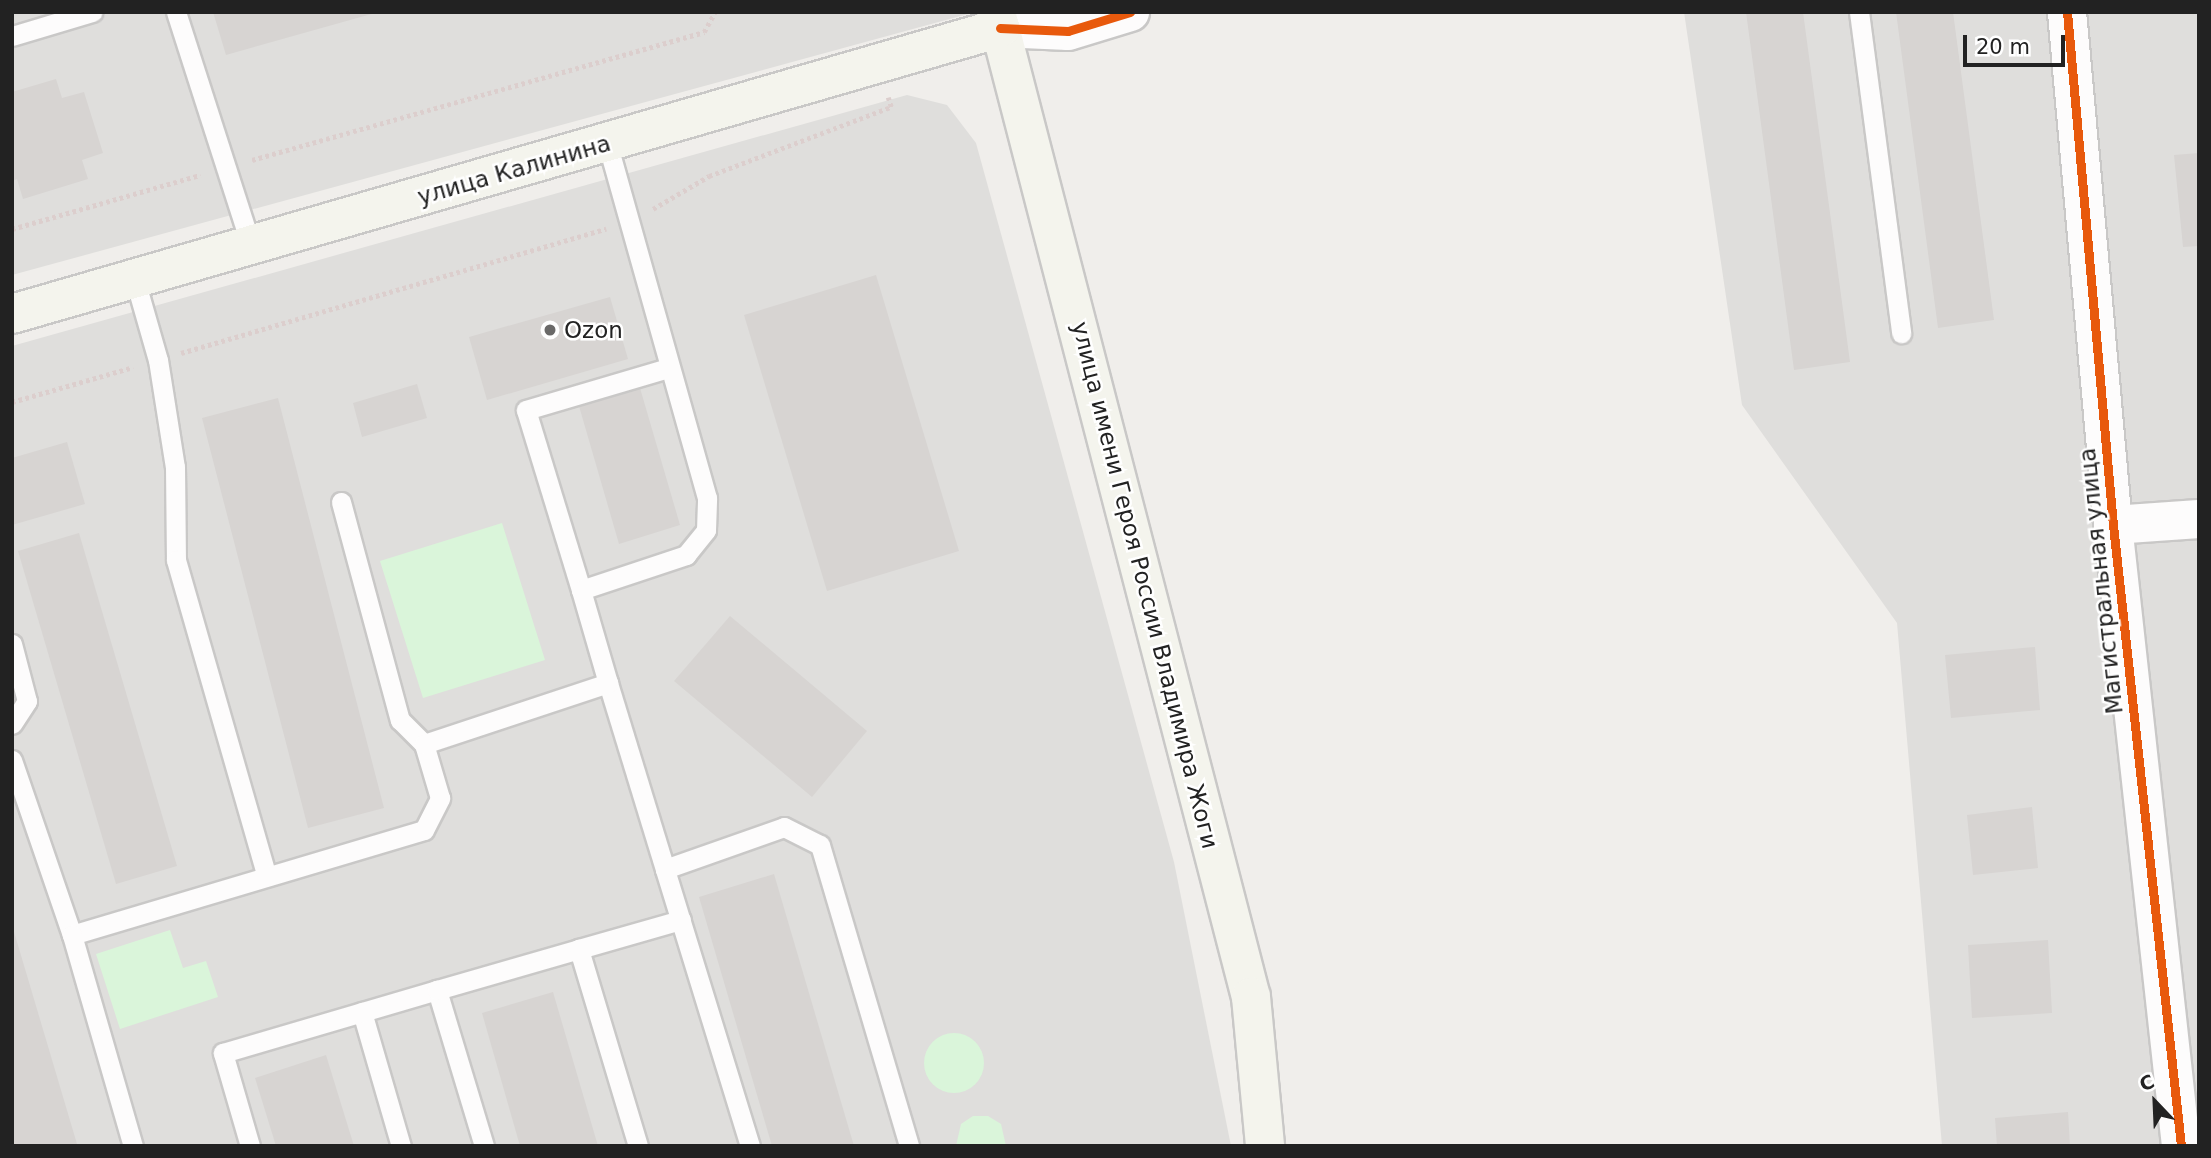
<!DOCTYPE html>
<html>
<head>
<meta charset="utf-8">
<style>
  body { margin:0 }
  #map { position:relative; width:2211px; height:1158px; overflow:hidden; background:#f0eeeb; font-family:"DejaVu Sans",sans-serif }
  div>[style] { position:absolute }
  .residential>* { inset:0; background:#dfdedc }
  .park>* { inset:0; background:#daf5da }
  .round { border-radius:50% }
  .building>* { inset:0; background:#d7d4d2 }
  .path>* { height:4.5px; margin-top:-2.25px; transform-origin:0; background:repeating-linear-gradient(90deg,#dccecd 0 3.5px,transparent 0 7px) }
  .roads { filter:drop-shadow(2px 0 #c9c8c7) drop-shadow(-2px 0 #c9c8c7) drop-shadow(0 2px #c9c8c7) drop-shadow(0 -2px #c9c8c7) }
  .lane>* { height:19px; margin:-9.5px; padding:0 9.5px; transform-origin:9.5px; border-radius:9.5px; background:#fdfcfc }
  .street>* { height:38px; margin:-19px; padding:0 19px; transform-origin:19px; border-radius:19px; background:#fdfcfc }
  .secondary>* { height:38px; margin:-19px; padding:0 19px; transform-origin:19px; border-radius:19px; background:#f4f4ed }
  .cycleway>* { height:9px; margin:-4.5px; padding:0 4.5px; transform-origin:4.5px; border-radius:4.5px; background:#e8590c }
  .dots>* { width:19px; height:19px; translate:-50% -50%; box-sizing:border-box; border:4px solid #fff; border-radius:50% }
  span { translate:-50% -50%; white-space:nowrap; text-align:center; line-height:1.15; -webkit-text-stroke:5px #fff; paint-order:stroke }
  .street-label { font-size:23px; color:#222 }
  .poi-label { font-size:23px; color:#222 }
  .left { translate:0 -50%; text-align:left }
  .frame { position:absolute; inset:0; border:14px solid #222; pointer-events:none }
  .north { position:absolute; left:2120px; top:1067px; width:70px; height:70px; -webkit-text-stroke:5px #fff; paint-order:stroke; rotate:337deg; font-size:19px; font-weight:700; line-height:28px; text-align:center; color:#222 }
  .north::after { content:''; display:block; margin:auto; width:24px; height:32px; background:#222; clip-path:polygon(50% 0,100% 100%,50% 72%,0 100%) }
  .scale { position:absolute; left:1963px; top:35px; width:102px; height:32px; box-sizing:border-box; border:4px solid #222; border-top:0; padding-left:9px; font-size:21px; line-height:24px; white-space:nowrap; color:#222; -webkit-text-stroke:5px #fff; paint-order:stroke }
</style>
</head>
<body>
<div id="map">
  <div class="residential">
    <i style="clip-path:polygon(12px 12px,975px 12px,12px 275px)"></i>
    <i style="clip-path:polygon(1684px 12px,2199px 12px,2199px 1146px,1942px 1146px,1897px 623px,1742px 405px)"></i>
    <i style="clip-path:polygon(907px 95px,947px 105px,976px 143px,1174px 862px,1231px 1146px,12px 1146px,12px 346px)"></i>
  </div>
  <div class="park">
    <i style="clip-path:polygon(502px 523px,545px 660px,423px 698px,380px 561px)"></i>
    <i style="clip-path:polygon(170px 930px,183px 968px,206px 961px,218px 997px,120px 1029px,96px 954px)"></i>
    <i class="round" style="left:924px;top:1033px;width:60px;height:60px"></i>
    <i style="clip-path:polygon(973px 1116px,988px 1116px,1001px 1124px,1006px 1146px,956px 1146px,961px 1124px)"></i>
  </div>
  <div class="building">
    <i style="clip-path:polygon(213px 12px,375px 12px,375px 13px,226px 55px)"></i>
    <i style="clip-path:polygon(1746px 12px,1803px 12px,1850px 362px,1794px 370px)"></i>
    <i style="clip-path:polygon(1896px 12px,1953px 12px,1994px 320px,1938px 328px)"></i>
    <i style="clip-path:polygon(56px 79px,62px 98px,84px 92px,103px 153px,82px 160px,88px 179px,23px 199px,17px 179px,12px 181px,12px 92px)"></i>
    <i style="clip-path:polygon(2199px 153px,2199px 246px,2183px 247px,2174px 155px)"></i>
    <i style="clip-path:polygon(876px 275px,959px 551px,827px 591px,744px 315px)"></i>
    <i style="clip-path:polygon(610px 297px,628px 359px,487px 400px,469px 337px)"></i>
    <i style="clip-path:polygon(417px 384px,427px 418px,362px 437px,353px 403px)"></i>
    <i style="clip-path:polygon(640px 388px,680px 525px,619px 544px,579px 406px)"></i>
    <i style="clip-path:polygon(278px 398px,384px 808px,308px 828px,202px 418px)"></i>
    <i style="clip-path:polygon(67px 442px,85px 504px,12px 525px,12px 458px)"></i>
    <i style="clip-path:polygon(79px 533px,177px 866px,116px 884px,18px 551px)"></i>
    <i style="clip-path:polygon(730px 616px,867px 731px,812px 797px,674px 681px)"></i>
    <i style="clip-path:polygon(2035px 647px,2040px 710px,1951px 718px,1945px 655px)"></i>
    <i style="clip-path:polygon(2032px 807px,2038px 868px,1973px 875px,1967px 815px)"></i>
    <i style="clip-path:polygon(774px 874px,854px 1146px,772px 1146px,699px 897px)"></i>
    <i style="clip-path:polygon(12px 925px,77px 1144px,71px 1146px,12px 1146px)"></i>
    <i style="clip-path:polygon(2048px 940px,2052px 1013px,1972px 1018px,1968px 945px)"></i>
    <i style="clip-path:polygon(553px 992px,598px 1146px,520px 1146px,482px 1013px)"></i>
    <i style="clip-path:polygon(326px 1055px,354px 1146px,276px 1146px,255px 1078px)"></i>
    <i style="clip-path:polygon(2068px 1112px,2070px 1146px,1997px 1146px,1995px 1118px)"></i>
  </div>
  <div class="path">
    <i style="left:252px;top:160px;width:470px;rotate:-15.8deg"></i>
    <i style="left:704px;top:32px;width:23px;rotate:-61deg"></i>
    <i style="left:653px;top:209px;width:65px;rotate:-30.5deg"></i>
    <i style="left:709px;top:176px;width:195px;rotate:-20.8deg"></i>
    <i style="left:891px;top:107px;width:10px;rotate:-107deg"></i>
    <i style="left:12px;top:229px;width:196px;rotate:-16deg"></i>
    <i style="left:181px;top:353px;width:443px;rotate:-16.3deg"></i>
    <i style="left:12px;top:402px;width:126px;rotate:-16.1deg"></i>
  </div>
  <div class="roads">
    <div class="lane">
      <i style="left:176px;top:12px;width:246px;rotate:72.2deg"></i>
      <i style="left:1859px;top:12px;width:324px;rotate:82.5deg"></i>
      <i style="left:12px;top:36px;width:84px;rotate:-16.7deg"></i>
      <i style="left:135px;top:280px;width:83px;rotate:74deg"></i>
      <i style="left:158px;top:360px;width:108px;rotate:81deg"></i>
      <i style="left:175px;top:467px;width:93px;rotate:89.4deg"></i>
      <i style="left:176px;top:560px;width:327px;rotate:74deg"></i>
      <i style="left:341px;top:502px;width:226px;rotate:74.9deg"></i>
      <i style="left:400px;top:720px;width:34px;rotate:45deg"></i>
      <i style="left:581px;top:590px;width:188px;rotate:-107deg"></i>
      <i style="left:526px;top:410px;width:148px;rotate:-16.5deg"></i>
      <i style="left:12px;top:644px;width:59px;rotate:75.3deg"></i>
      <i style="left:27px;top:701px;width:27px;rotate:123deg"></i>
      <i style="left:608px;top:683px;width:195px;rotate:73deg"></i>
      <i style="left:12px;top:760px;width:185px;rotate:71.1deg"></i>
      <i style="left:72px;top:935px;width:367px;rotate:-16.6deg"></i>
      <i style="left:424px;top:830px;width:36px;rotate:-63deg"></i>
      <i style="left:440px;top:798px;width:56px;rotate:-106.5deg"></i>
      <i style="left:424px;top:744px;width:194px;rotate:-18.3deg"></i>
      <i style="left:608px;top:683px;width:97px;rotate:-106.2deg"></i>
      <i style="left:581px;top:590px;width:111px;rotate:-18.4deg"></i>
      <i style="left:686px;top:555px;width:32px;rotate:-51deg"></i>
      <i style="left:706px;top:530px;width:32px;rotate:-88deg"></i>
      <i style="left:707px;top:498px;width:369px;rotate:-105.7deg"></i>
      <i style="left:72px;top:935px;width:220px;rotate:73.9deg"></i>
      <i style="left:362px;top:1012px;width:140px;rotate:73.8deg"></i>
      <i style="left:250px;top:1146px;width:97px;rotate:-106.2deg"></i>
      <i style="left:223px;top:1053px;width:223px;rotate:-16.4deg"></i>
      <i style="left:484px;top:1146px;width:163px;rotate:-106.8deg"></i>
      <i style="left:437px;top:990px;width:148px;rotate:-16.1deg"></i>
      <i style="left:638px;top:1146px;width:206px;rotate:-106.7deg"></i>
      <i style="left:579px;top:949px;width:106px;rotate:-15.9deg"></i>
      <i style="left:750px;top:1146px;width:290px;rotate:-107.1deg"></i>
      <i style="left:665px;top:869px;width:126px;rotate:-19.4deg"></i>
      <i style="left:784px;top:827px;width:40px;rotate:26.6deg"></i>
      <i style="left:820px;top:845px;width:314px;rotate:73.5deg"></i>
    </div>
    <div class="street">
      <i style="left:2067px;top:12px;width:515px;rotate:84.88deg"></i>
      <i style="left:2113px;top:525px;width:625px;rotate:83.75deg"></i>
      <i style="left:1000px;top:28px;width:68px;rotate:2.5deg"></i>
      <i style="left:1068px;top:31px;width:65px;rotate:-17deg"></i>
      <i style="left:2113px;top:525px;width:86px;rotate:-4deg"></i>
    </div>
    <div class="secondary">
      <i style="left:996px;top:12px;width:1017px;rotate:75.49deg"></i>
      <i style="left:1251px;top:997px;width:150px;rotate:84.6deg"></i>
      <i style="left:12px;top:314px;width:1029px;rotate:-16.14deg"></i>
    </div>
  </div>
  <div class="cycleway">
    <i style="left:2067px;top:12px;width:515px;rotate:84.88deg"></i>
    <i style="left:2113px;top:525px;width:625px;rotate:83.75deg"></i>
    <i style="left:1000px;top:28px;width:68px;rotate:2.5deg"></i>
    <i style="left:1068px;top:31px;width:65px;rotate:-17deg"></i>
  </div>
  <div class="dots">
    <i style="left:550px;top:330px;background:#6a6968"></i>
  </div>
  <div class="street-label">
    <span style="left:514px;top:170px;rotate:-16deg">улица Калинина</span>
    <span style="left:2101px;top:581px;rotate:-96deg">Магистральная улица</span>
    <span style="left:1145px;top:585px;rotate:76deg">улица имени Героя России Владимира Жоги</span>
  </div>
  <div class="poi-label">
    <span class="left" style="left:564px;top:330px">Ozon</span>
  </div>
  <div class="frame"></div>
  <div class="north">С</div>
  <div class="scale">20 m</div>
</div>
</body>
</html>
